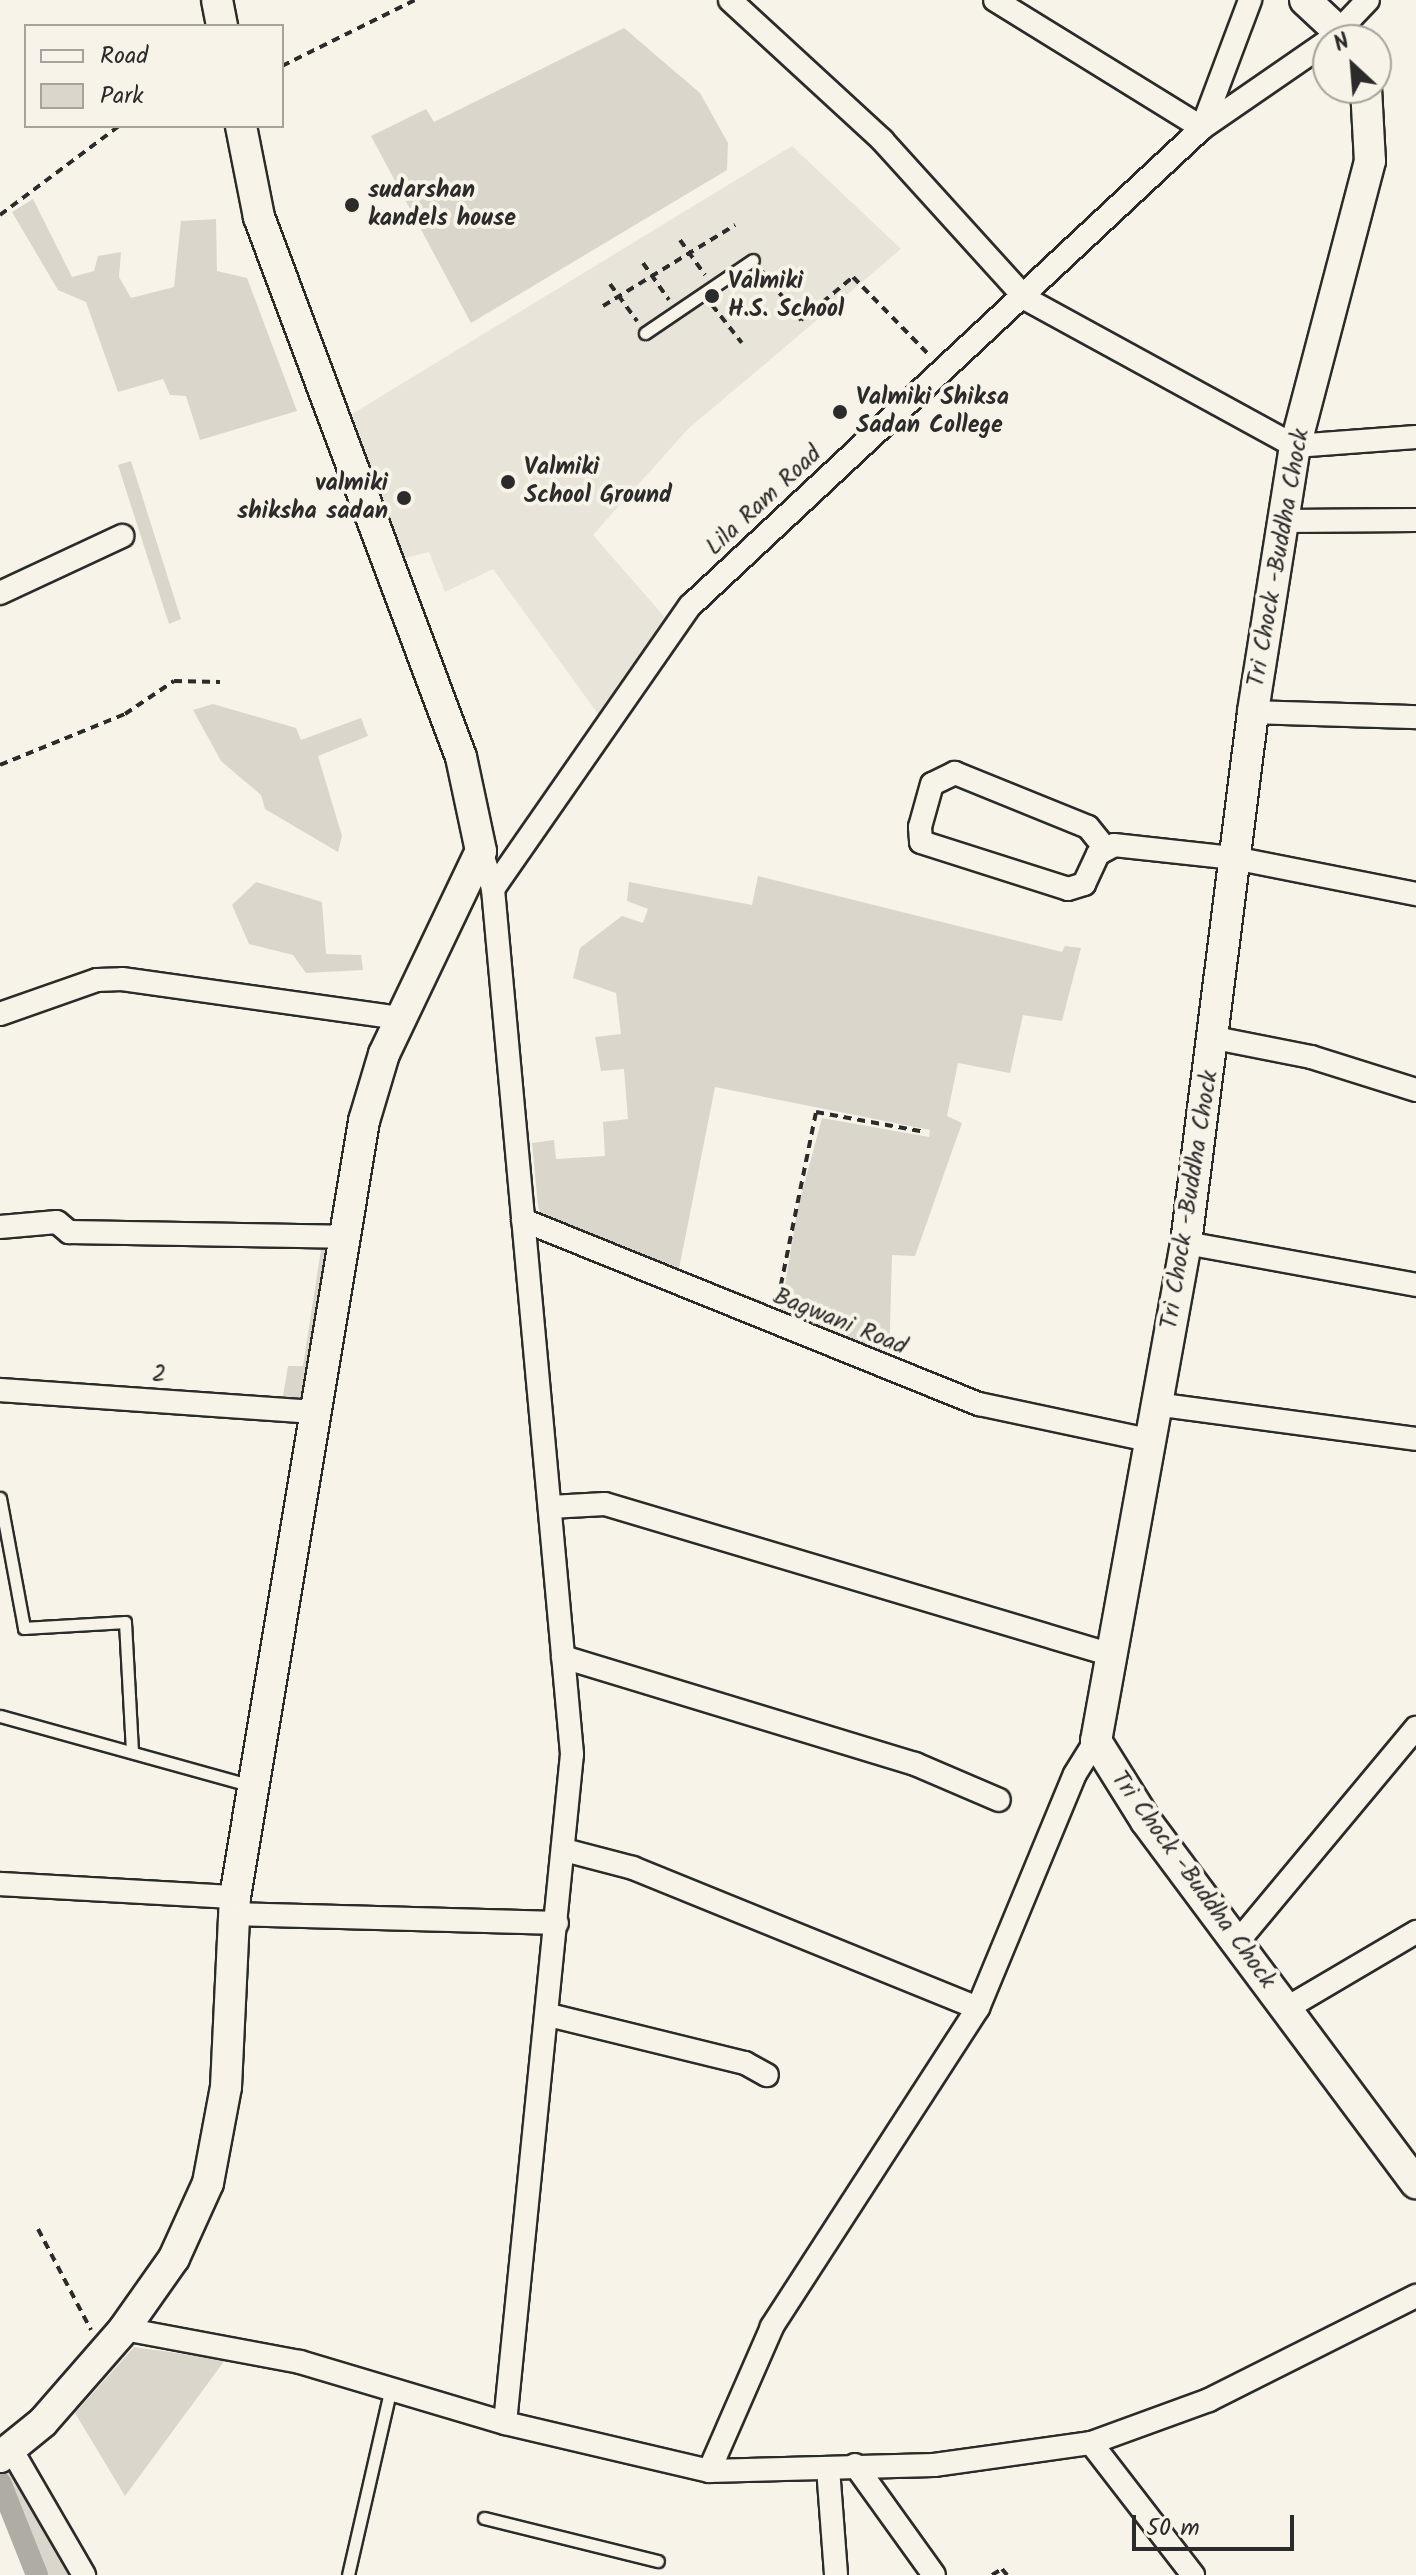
<!DOCTYPE html>
<html>
<head>
<meta charset="utf-8">
<style>
  body { margin:0 }
  #map { position:relative; width:1416px; height:2575px; overflow:hidden; background:#f7f3e8; font-family:Kalam,sans-serif }
  div>[style] { position:absolute }
  .built>* { inset:0; background:#e8e4da }
  .green>* { inset:0; background:#dad6cc }
  .canal>* { height:22px; margin:-11px; padding:0 11px; transform-origin:11px; border-radius:11px; background:#afaca4 }
  .path>* { height:4px; margin-top:-2px; transform-origin:0; background:repeating-linear-gradient(90deg,#2b2b2b 0 8px,transparent 0 14px) }
  .roads { filter:drop-shadow(2px 0 #2b2b2b) drop-shadow(-2px 0 #2b2b2b) drop-shadow(0 2px #2b2b2b) drop-shadow(0 -2px #2b2b2b) }
  .lane>* { height:11px; margin:-5.5px; padding:0 5.5px; transform-origin:5.5px; border-radius:5.5px; background:#f7f3e8 }
  .street>* { height:22px; margin:-11px; padding:0 11px; transform-origin:11px; border-radius:11px; background:#f7f3e8 }
  .secondary>* { height:30px; margin:-15px; padding:0 15px; transform-origin:15px; border-radius:15px; background:#f7f3e8 }
  .dots>* { width:22px; height:22px; translate:-50% -50%; box-sizing:border-box; border:4px solid #f7f3e8; border-radius:50% }
  span { translate:-50% -50%; white-space:nowrap; text-align:center; line-height:1.15; -webkit-text-stroke:8px #f7f3e8; paint-order:stroke }
  .poi-label { font-size:24px; color:#2b2b2b; font-weight:700 }
  .left { translate:0 -50%; text-align:left }
  .right { translate:-100% -50%; text-align:right }
  .street-label { font-size:24px; color:#2b2b2b }
  .legend { position:absolute; left:24px; top:24px; width:260px; height:104px; box-sizing:border-box; background:#f7f3e8; border:2px solid #a5a39c; margin:0; padding:10px 14px; list-style:none; font-size:24px; color:#2b2b2b }
  .legend li { display:flex; align-items:center; gap:16px; height:40px }
  .legend b { width:40px; border:2px solid #a5a39c }
  .north { position:absolute; left:1312px; top:24px; width:80px; height:80px; box-sizing:border-box; background:#f7f3e8; border:2px solid #a5a39c; border-radius:50%; rotate:334deg; font-size:22px; font-weight:700; line-height:32px; text-align:center; color:#2b2b2b }
  .north::after { content:''; display:block; margin:auto; width:28px; height:36px; background:#2b2b2b; clip-path:polygon(50% 0,100% 100%,50% 72%,0 100%) }
  .scale { position:absolute; left:1132px; top:2515px; width:162px; height:36px; box-sizing:border-box; border:4px solid #2b2b2b; border-top:0; padding-left:10px; font-size:24px; line-height:28px; white-space:nowrap; color:#2b2b2b; -webkit-text-stroke:6px #f7f3e8; paint-order:stroke }
</style>
</head>
<body>
<div id="map">
  <div class="built">
    <i style="clip-path:polygon(792px 146px,901px 249px,688px 429px,593px 535px,668px 621px,598px 714px,493px 569px,445px 592px,429px 552px,401px 559px,352px 414px)"></i>
  </div>
  <div class="green">
    <i style="clip-path:polygon(624px 28px,700px 93px,728px 143px,727px 170px,471px 323px,371px 136px,426px 109px,434px 122px)"></i>
    <i style="clip-path:polygon(33px 199px,72px 277px,94px 271px,98px 256px,121px 252px,119px 277px,131px 298px,174px 287px,181px 221px,216px 219px,217px 271px,247px 278px,297px 411px,200px 440px,186px 396px,170px 395px,163px 379px,118px 392px,86px 302px,58px 290px,12px 212px)"></i>
    <i style="clip-path:polygon(131px 461px,181px 619px,169px 624px,118px 465px)"></i>
    <i style="clip-path:polygon(213px 704px,296px 728px,301px 740px,361px 718px,368px 736px,318px 756px,342px 836px,338px 852px,265px 809px,261px 795px,221px 761px,193px 710px)"></i>
    <i style="clip-path:polygon(758px 876px,1062px 952px,1065px 946px,1081px 948px,1062px 1021px,1023px 1015px,1010px 1073px,958px 1063px,947px 1116px,962px 1123px,915px 1256px,892px 1255px,889px 1362px,780px 1315px,798px 1207px,822px 1118px,929px 1137px,930px 1130px,715px 1087px,679px 1269px,767px 1303px,766px 1313px,541px 1216px,538px 1206px,532px 1143px,554px 1140px,556px 1159px,605px 1156px,603px 1122px,628px 1119px,624px 1069px,601px 1071px,595px 1037px,621px 1034px,616px 993px,573px 978px,580px 948px,622px 916px,643px 923px,648px 909px,627px 901px,629px 882px,752px 905px)"></i>
    <i style="clip-path:polygon(256px 882px,322px 902px,326px 954px,361px 955px,363px 970px,306px 973px,293px 955px,249px 944px,232px 905px)"></i>
    <i style="clip-path:polygon(322px 1243px,329px 1243px,304px 1399px,282px 1402px,288px 1366px,303px 1366px)"></i>
    <i style="clip-path:polygon(134px 2347px,225px 2360px,125px 2496px,75px 2413px)"></i>
    <i style="clip-path:polygon(13px 2465px,76px 2575px,47px 2575px,4px 2466px)"></i>
  </div>
  <div class="canal">
    <i style="left:0;top:2482px;width:100px;rotate:68.3deg"></i>
  </div>
  <div class="path">
    <i style="left:282px;top:66px;width:148px;rotate:-26.4deg"></i>
    <i style="left:0;top:215px;width:149px;rotate:-36.8deg"></i>
    <i style="left:680px;top:240px;width:43px;rotate:54.5deg"></i>
    <i style="left:643px;top:263px;width:45px;rotate:54.9deg"></i>
    <i style="left:762px;top:271px;width:63px;rotate:51.5deg"></i>
    <i style="left:801px;top:320px;width:67px;rotate:-39.6deg"></i>
    <i style="left:853px;top:277px;width:109px;rotate:45.7deg"></i>
    <i style="left:610px;top:284px;width:46px;rotate:53.9deg"></i>
    <i style="left:712px;top:305px;width:48px;rotate:51.7deg"></i>
    <i style="left:603px;top:306px;width:155px;rotate:-31.5deg"></i>
    <i style="left:0;top:765px;width:135px;rotate:-22.2deg"></i>
    <i style="left:125px;top:714px;width:59px;rotate:-34deg"></i>
    <i style="left:174px;top:681px;width:46px;rotate:1.2deg"></i>
    <i style="left:778px;top:1299px;width:191px;rotate:-78.5deg"></i>
    <i style="left:816px;top:1112px;width:111px;rotate:10.4deg"></i>
    <i style="left:38px;top:2229px;width:114px;rotate:62.3deg"></i>
    <i style="left:992px;top:2575px;width:12px;rotate:-31deg"></i>
    <i style="left:1002px;top:2569px;width:8px;rotate:50deg"></i>
  </div>
  <div class="roads">
    <div class="lane">
      <i style="left:645px;top:333px;width:130px;rotate:-34.1deg"></i>
      <i style="left:0;top:1498px;width:132px;rotate:79.5deg"></i>
      <i style="left:24px;top:1628px;width:101px;rotate:-3.4deg"></i>
      <i style="left:125px;top:1622px;width:130px;rotate:86.9deg"></i>
      <i style="left:0;top:1716px;width:262px;rotate:15.5deg"></i>
      <i style="left:484px;top:2518px;width:179px;rotate:13.9deg"></i>
      <i style="left:348px;top:2575px;width:189px;rotate:-77.1deg"></i>
    </div>
    <div class="street">
      <i style="left:730px;top:0;width:207px;rotate:42.6deg"></i>
      <i style="left:882px;top:140px;width:215px;rotate:47.8deg"></i>
      <i style="left:1026px;top:299px;width:307px;rotate:28.7deg"></i>
      <i style="left:1295px;top:446px;width:121px;rotate:-4.3deg"></i>
      <i style="left:995px;top:0;width:243px;rotate:31.7deg"></i>
      <i style="left:1202px;top:128px;width:153px;rotate:-34.6deg"></i>
      <i style="left:1330px;top:40px;width:55px;rotate:-46.5deg"></i>
      <i style="left:1285px;top:521px;width:131px;rotate:-0.4deg"></i>
      <i style="left:0;top:593px;width:135px;rotate:-25deg"></i>
      <i style="left:1253px;top:712px;width:163px;rotate:1.8deg"></i>
      <i style="left:1105px;top:848px;width:27px;rotate:-129deg"></i>
      <i style="left:1088px;top:827px;width:144px;rotate:-157.9deg"></i>
      <i style="left:955px;top:773px;width:25px;rotate:154deg"></i>
      <i style="left:932px;top:784px;width:45px;rotate:105.6deg"></i>
      <i style="left:920px;top:827px;width:15px;rotate:86deg"></i>
      <i style="left:921px;top:842px;width:154px;rotate:17.7deg"></i>
      <i style="left:1068px;top:889px;width:17px;rotate:-17deg"></i>
      <i style="left:1084px;top:884px;width:33px;rotate:-65deg"></i>
      <i style="left:1098px;top:854px;width:18px;rotate:-29deg"></i>
      <i style="left:1114px;top:845px;width:121px;rotate:6.2deg"></i>
      <i style="left:1234px;top:858px;width:186px;rotate:11.2deg"></i>
      <i style="left:481px;top:851px;width:40px;rotate:72deg"></i>
      <i style="left:493px;top:889px;width:869px;rotate:84.78deg"></i>
      <i style="left:572px;top:1754px;width:672px;rotate:95.72deg"></i>
      <i style="left:493px;top:889px;width:345px;rotate:-55.2deg"></i>
      <i style="left:690px;top:606px;width:700px;rotate:-43.03deg"></i>
      <i style="left:1202px;top:128px;width:137px;rotate:-69.4deg"></i>
      <i style="left:0;top:1014px;width:103px;rotate:-19.3deg"></i>
      <i style="left:97px;top:980px;width:25px;rotate:-2deg"></i>
      <i style="left:122px;top:979px;width:282px;rotate:8deg"></i>
      <i style="left:1215px;top:1038px;width:98px;rotate:11.2deg"></i>
      <i style="left:1311px;top:1057px;width:110px;rotate:17.4deg"></i>
      <i style="left:523px;top:1220px;width:492px;rotate:22deg"></i>
      <i style="left:979px;top:1404px;width:173px;rotate:12deg"></i>
      <i style="left:0;top:1227px;width:57px;rotate:-5deg"></i>
      <i style="left:57px;top:1222px;width:16px;rotate:40deg"></i>
      <i style="left:69px;top:1232px;width:273px;rotate:1deg"></i>
      <i style="left:1186px;top:1243px;width:234px;rotate:10.3deg"></i>
      <i style="left:0;top:1390px;width:315px;rotate:4deg"></i>
      <i style="left:1155px;top:1404px;width:263px;rotate:7.6deg"></i>
      <i style="left:550px;top:1507px;width:55px;rotate:-3.1deg"></i>
      <i style="left:605px;top:1504px;width:529px;rotate:16.59deg"></i>
      <i style="left:563px;top:1657px;width:368px;rotate:16.9deg"></i>
      <i style="left:915px;top:1764px;width:91px;rotate:23.2deg"></i>
      <i style="left:564px;top:1850px;width:71px;rotate:14.6deg"></i>
      <i style="left:633px;top:1868px;width:372px;rotate:22.1deg"></i>
      <i style="left:978px;top:2008px;width:380px;rotate:122.9deg"></i>
      <i style="left:772px;top:2327px;width:157px;rotate:113.6deg"></i>
      <i style="left:0;top:1884px;width:235px;rotate:3.2deg"></i>
      <i style="left:233px;top:1914px;width:324px;rotate:1.6deg"></i>
      <i style="left:1240px;top:1939px;width:275px;rotate:-50.2deg"></i>
      <i style="left:978px;top:2008px;width:253px;rotate:-67.5deg"></i>
      <i style="left:1075px;top:1774px;width:39px;rotate:-58deg"></i>
      <i style="left:1287px;top:2008px;width:150px;rotate:-30.5deg"></i>
      <i style="left:549px;top:2015px;width:202px;rotate:13.8deg"></i>
      <i style="left:745px;top:2063px;width:25px;rotate:29deg"></i>
      <i style="left:124px;top:2329px;width:179px;rotate:10.6deg"></i>
      <i style="left:300px;top:2362px;width:214px;rotate:16.6deg"></i>
      <i style="left:505px;top:2423px;width:210px;rotate:13.2deg"></i>
      <i style="left:709px;top:2471px;width:225px;rotate:-1.5deg"></i>
      <i style="left:934px;top:2465px;width:159px;rotate:-8deg"></i>
      <i style="left:1091px;top:2443px;width:126px;rotate:-20deg"></i>
      <i style="left:1209px;top:2400px;width:232px;rotate:-26.7deg"></i>
      <i style="left:1091px;top:2443px;width:167px;rotate:52.3deg"></i>
      <i style="left:11px;top:2449px;width:146px;rotate:59.9deg"></i>
      <i style="left:855px;top:2465px;width:135px;rotate:54.3deg"></i>
      <i style="left:828px;top:2468px;width:107px;rotate:85.7deg"></i>
    </div>
    <div class="secondary">
      <i style="left:217px;top:0;width:26px;rotate:79deg"></i>
      <i style="left:1305px;top:0;width:59px;rotate:42.9deg"></i>
      <i style="left:1366px;top:88px;width:73px;rotate:86.9deg"></i>
      <i style="left:1370px;top:161px;width:295px;rotate:104.7deg"></i>
      <i style="left:1295px;top:446px;width:269px;rotate:99deg"></i>
      <i style="left:1253px;top:712px;width:535px;rotate:97.19deg"></i>
      <i style="left:1186px;top:1243px;width:506px;rotate:100.24deg"></i>
      <i style="left:1096px;top:1741px;width:94px;rotate:58deg"></i>
      <i style="left:1146px;top:1821px;width:452px;rotate:53.3deg"></i>
      <i style="left:0;top:2457px;width:55px;rotate:-39.1deg"></i>
      <i style="left:43px;top:2422px;width:123px;rotate:-48.9deg"></i>
      <i style="left:124px;top:2329px;width:87px;rotate:-54.8deg"></i>
      <i style="left:174px;top:2258px;width:82px;rotate:-65.6deg"></i>
      <i style="left:208px;top:2183px;width:98px;rotate:-79.4deg"></i>
      <i style="left:226px;top:2087px;width:190px;rotate:-87.3deg"></i>
      <i style="left:235px;top:1897px;width:787px;rotate:-80.56deg"></i>
      <i style="left:364px;top:1121px;width:70px;rotate:-73.4deg"></i>
      <i style="left:384px;top:1054px;width:225px;rotate:-64.5deg"></i>
      <i style="left:481px;top:851px;width:96px;rotate:-102deg"></i>
      <i style="left:461px;top:757px;width:577px;rotate:-110.51deg"></i>
      <i style="left:259px;top:217px;width:93px;rotate:-101.2deg"></i>
    </div>
  </div>
  <div class="dots">
    <i style="left:352px;top:205px;background:#2b2b2b"></i>
    <i style="left:712px;top:296px;background:#2b2b2b"></i>
    <i style="left:840px;top:412px;background:#2b2b2b"></i>
    <i style="left:508px;top:482px;background:#2b2b2b"></i>
    <i style="left:404px;top:498px;background:#2b2b2b"></i>
  </div>
  <div class="poi-label">
    <span class="left" style="left:368px;top:205px">sudarshan<br>kandels house</span>
    <span class="left" style="left:728px;top:296px">Valmiki<br>H.S. School</span>
    <span class="left" style="left:856px;top:412px">Valmiki Shiksa<br>Sadan College</span>
    <span class="left" style="left:524px;top:482px">Valmiki<br>School Ground</span>
    <span class="right" style="left:388px;top:498px">valmiki<br>shiksha sadan</span>
  </div>
  <div class="street-label">
    <span style="left:764px;top:501px;rotate:-43deg">Lila Ram Road</span>
    <span style="left:1279px;top:558px;rotate:-80deg">Tri Chock -Buddha Chock</span>
    <span style="left:1190px;top:1200px;rotate:-81deg">Tri Chock -Buddha Chock</span>
    <span style="left:840px;top:1322px;rotate:22deg">Bagwani Road</span>
    <span style="left:159px;top:1375px;rotate:5deg">2</span>
    <span style="left:1193px;top:1880px;rotate:54deg">Tri Chock -Buddha Chock</span>
  </div>
  <ul class="legend">
  <li><b style="height:10px;background:#f7f3e8"></b>Road</li>
  <li><b style="height:22px;background:#dad6cc"></b>Park</li>
  </ul>
  <div class="north">N</div>
  <div class="scale">50 m</div>
</div>
</body>
</html>
